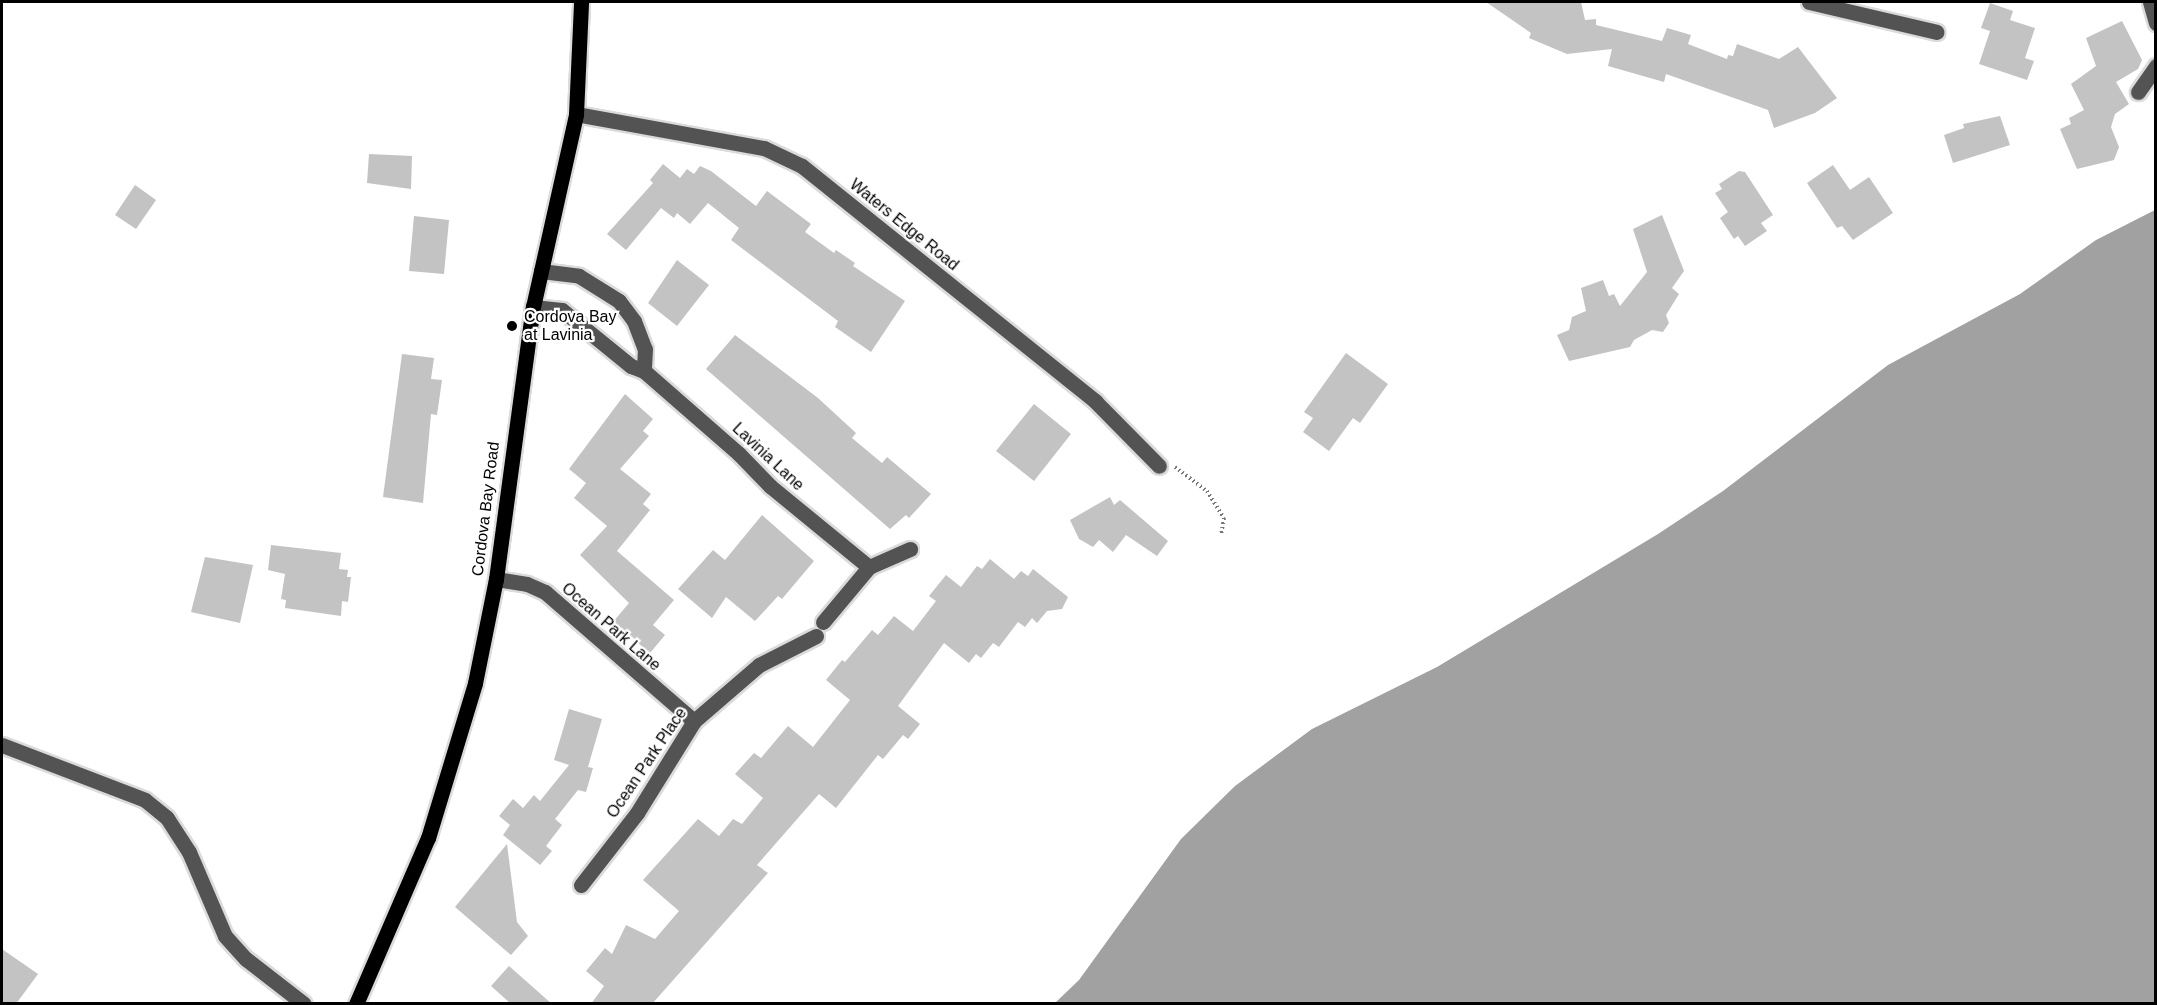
<!DOCTYPE html>
<html>
<head>
<meta charset="utf-8">
<style>
  body { margin:0 }
  #map { position:relative; width:2157px; height:1005px; overflow:hidden; background:#fff; font-family:Helvetica,sans-serif }
  div>[style] { position:absolute }
  .water>* { inset:0; background:#a1a1a1 }
  .building>* { inset:0; background:#c3c3c3 }
  .path>* { height:4px; margin-top:-2px; transform-origin:0; background:repeating-linear-gradient(90deg,#757575 0 1.5px,transparent 0 4.5px) }
  .roads { filter:drop-shadow(2px 0 #dbdbdb) drop-shadow(-2px 0 #dbdbdb) drop-shadow(0 2px #dbdbdb) drop-shadow(0 -2px #dbdbdb) }
  .minor>* { height:15px; margin:-7.5px; padding:0 7.5px; transform-origin:7.5px; border-radius:7.5px; background:#535353 }
  .major>* { height:15px; margin:-7.5px; padding:0 7.5px; transform-origin:7.5px; border-radius:7.5px; background:#000 }
  .dots>* { width:16px; height:16px; translate:-50% -50%; box-sizing:border-box; border:3px solid #fff; border-radius:50% }
  span { translate:-50% -50%; white-space:nowrap; text-align:center; line-height:1.15; -webkit-text-stroke:4.5px #fff; paint-order:stroke }
  .street-label { font-size:16px; color:#000 }
  .poi-label { font-size:16px; color:#000 }
  .left { translate:0 -50%; text-align:left }
  .frame { position:absolute; inset:0; border:3px solid #000; pointer-events:none }
</style>
</head>
<body>
<div id="map">
  <div class="water">
    <i style="clip-path:polygon(2155px 210px,2155px 1003px,1055px 1003px,1079px 980px,1181px 839px,1235px 786px,1312px 729px,1437px 667px,1658px 534px,1723px 491px,1888px 365px,2020px 294px,2096px 240px)"></i>
  </div>
  <div class="building">
    <i style="clip-path:polygon(1486px 2px,1581px 2px,1585px 20px,1596px 19px,1596px 25px,1662px 41px,1667px 28px,1691px 35px,1688px 44px,1727px 59px,1728px 55px,1733px 56px,1737px 44px,1779px 59px,1798px 47px,1837px 98px,1815px 113px,1774px 128px,1768px 110px,1666px 74px,1664px 82px,1608px 66px,1612px 49px,1567px 54px,1529px 38px,1531px 33px)"></i>
    <i style="clip-path:polygon(1990px 3px,2013px 11px,2010px 20px,2035px 28px,2025px 58px,2034px 61px,2027px 80px,1979px 64px,1990px 31px,1981px 28px)"></i>
    <i style="clip-path:polygon(2122px 21px,2142px 60px,2138px 69px,2116px 82px,2129px 104px,2115px 114px,2111px 127px,2119px 147px,2114px 160px,2077px 169px,2060px 129px,2071px 124px,2069px 118px,2084px 110px,2071px 84px,2096px 66px,2086px 38px)"></i>
    <i style="clip-path:polygon(2000px 116px,2010px 145px,1953px 163px,1944px 135px,1964px 128px,1963px 124px)"></i>
    <i style="clip-path:polygon(369px 154px,412px 156px,411px 189px,367px 183px)"></i>
    <i style="clip-path:polygon(663px 164px,680px 178px,687px 169px,694px 174px,700px 166px,711px 171px,756px 206px,767px 191px,811px 224px,805px 232px,834px 253px,836px 250px,855px 263px,853px 266px,905px 301px,871px 352px,835px 327px,838px 321px,731px 240px,739px 228px,708px 203px,690px 224px,677px 213px,674px 218px,661px 208px,626px 250px,607px 234px,653px 183px,650px 180px)"></i>
    <i style="clip-path:polygon(1833px 165px,1850px 190px,1869px 177px,1893px 213px,1853px 240px,1842px 226px,1837px 228px,1807px 183px)"></i>
    <i style="clip-path:polygon(1739px 171px,1745px 172px,1773px 215px,1761px 223px,1767px 231px,1745px 246px,1738px 236px,1734px 239px,1720px 218px,1728px 212px,1715px 193px,1722px 189px,1719px 184px)"></i>
    <i style="clip-path:polygon(135px 185px,156px 200px,136px 229px,115px 215px)"></i>
    <i style="clip-path:polygon(1662px 215px,1684px 271px,1672px 288px,1679px 294px,1666px 315px,1669px 323px,1663px 332px,1652px 330px,1634px 340px,1630px 347px,1569px 361px,1557px 335px,1569px 330px,1572px 317px,1586px 311px,1581px 288px,1603px 280px,1609px 296px,1614px 294px,1620px 306px,1647px 272px,1633px 229px)"></i>
    <i style="clip-path:polygon(414px 216px,449px 220px,444px 274px,409px 271px)"></i>
    <i style="clip-path:polygon(677px 260px,709px 285px,677px 326px,648px 303px)"></i>
    <i style="clip-path:polygon(735px 335px,818px 398px,856px 433px,852px 438px,882px 463px,887px 457px,931px 494px,909px 518px,906px 515px,890px 529px,706px 369px)"></i>
    <i style="clip-path:polygon(1346px 353px,1388px 384px,1360px 423px,1353px 418px,1329px 451px,1303px 432px,1313px 418px,1304px 412px)"></i>
    <i style="clip-path:polygon(402px 354px,434px 358px,431px 379px,442px 380px,437px 415px,431px 414px,423px 503px,383px 497px)"></i>
    <i style="clip-path:polygon(625px 394px,653px 419px,643px 431px,649px 436px,620px 469px,651px 494px,643px 504px,650px 510px,617px 551px,674px 600px,653px 625px,665px 635px,650px 653px,613px 622px,629px 603px,580px 555px,607px 526px,574px 498px,586px 483px,569px 469px)"></i>
    <i style="clip-path:polygon(1034px 404px,1071px 434px,1034px 481px,996px 451px)"></i>
    <i style="clip-path:polygon(1110px 497px,1114px 505px,1120px 500px,1168px 541px,1157px 556px,1126px 535px,1113px 552px,1099px 540px,1093px 547px,1079px 539px,1070px 520px)"></i>
    <i style="clip-path:polygon(762px 515px,814px 561px,782px 599px,778px 596px,755px 621px,726px 597px,712px 618px,678px 589px,713px 550px,725px 560px)"></i>
    <i style="clip-path:polygon(271px 545px,341px 553px,339px 569px,348px 570px,347px 577px,351px 577px,348px 602px,342px 601px,341px 616px,285px 608px,286px 600px,281px 599px,285px 574px,268px 570px)"></i>
    <i style="clip-path:polygon(205px 557px,253px 565px,240px 623px,191px 612px)"></i>
    <i style="clip-path:polygon(990px 559px,1014px 579px,1021px 571px,1028px 576px,1033px 569px,1068px 597px,1062px 609px,1047px 611px,1037px 623px,1032px 618px,1025px 627px,1018px 622px,999px 647px,993px 643px,981px 658px,976px 654px,969px 663px,944px 643px,898px 706px,920px 724px,908px 739px,903px 735px,883px 759px,878px 755px,836px 808px,819px 794px,757px 865px,768px 873px,652px 1004px,591px 1004px,604px 986px,586px 971px,605px 948px,612px 954px,626px 925px,655px 939px,679px 911px,643px 880px,698px 819px,719px 836px,733px 819px,742px 824px,763px 798px,735px 774px,754px 753px,761px 758px,788px 726px,813px 747px,850px 700px,826px 680px,842px 660px,845px 662px,872px 630px,878px 635px,894px 616px,913px 631px,936px 601px,929px 596px,946px 575px,961px 587px,977px 566px,982px 569px)"></i>
    <i style="clip-path:polygon(569px 709px,602px 719px,588px 767px,593px 768px,586px 792px,578px 790px,555px 819px,562px 825px,546px 846px,552px 851px,540px 865px,503px 835px,510px 825px,499px 816px,513px 799px,523px 808px,534px 795px,540px 801px,569px 765px,554px 760px)"></i>
    <i style="clip-path:polygon(507px 844px,517px 922px,528px 936px,511px 955px,455px 907px)"></i>
    <i style="clip-path:polygon(2px 949px,38px 974px,16px 1004px,2px 1004px)"></i>
    <i style="clip-path:polygon(509px 966px,552px 1004px,511px 1004px,491px 986px)"></i>
  </div>
  <div class="path">
    <i style="left:1175px;top:467px;width:40px;rotate:37deg"></i>
    <i style="left:1207px;top:491px;width:32px;rotate:58deg"></i>
    <i style="left:1224px;top:518px;width:17px;rotate:100deg"></i>
  </div>
  <div class="roads">
    <div class="minor">
      <i style="left:1809px;top:2px;width:131px;rotate:13.2deg"></i>
      <i style="left:2150px;top:2px;width:22px;rotate:74deg"></i>
      <i style="left:2138px;top:92px;width:32px;rotate:-55deg"></i>
      <i style="left:576px;top:114px;width:191px;rotate:10.3deg"></i>
      <i style="left:764px;top:148px;width:42px;rotate:25.3deg"></i>
      <i style="left:802px;top:166px;width:376px;rotate:38.7deg"></i>
      <i style="left:1095px;top:401px;width:91px;rotate:45.4deg"></i>
      <i style="left:541px;top:271px;width:38px;rotate:7deg"></i>
      <i style="left:579px;top:276px;width:47px;rotate:32deg"></i>
      <i style="left:619px;top:301px;width:25px;rotate:53deg"></i>
      <i style="left:634px;top:321px;width:30px;rotate:69deg"></i>
      <i style="left:645px;top:349px;width:22px;rotate:93deg"></i>
      <i style="left:533px;top:307px;width:29px;rotate:6deg"></i>
      <i style="left:562px;top:310px;width:89px;rotate:39.1deg"></i>
      <i style="left:631px;top:366px;width:14px;rotate:21deg"></i>
      <i style="left:644px;top:371px;width:126px;rotate:41.1deg"></i>
      <i style="left:739px;top:454px;width:45px;rotate:45.9deg"></i>
      <i style="left:770px;top:486px;width:128px;rotate:39.3deg"></i>
      <i style="left:496px;top:579px;width:31px;rotate:9deg"></i>
      <i style="left:527px;top:584px;width:20px;rotate:24deg"></i>
      <i style="left:545px;top:592px;width:197px;rotate:40.9deg"></i>
      <i style="left:823px;top:622px;width:72px;rotate:-50.1deg"></i>
      <i style="left:869px;top:567px;width:45px;rotate:-23.7deg"></i>
      <i style="left:2px;top:745px;width:153px;rotate:21deg"></i>
      <i style="left:145px;top:800px;width:28px;rotate:39deg"></i>
      <i style="left:167px;top:818px;width:40px;rotate:57.1deg"></i>
      <i style="left:189px;top:852px;width:91px;rotate:66.8deg"></i>
      <i style="left:225px;top:936px;width:31px;rotate:48deg"></i>
      <i style="left:246px;top:959px;width:73px;rotate:37.8deg"></i>
      <i style="left:581px;top:885px;width:91px;rotate:-52.1deg"></i>
      <i style="left:637px;top:813px;width:108px;rotate:-58.2deg"></i>
      <i style="left:694px;top:721px;width:86px;rotate:-40.7deg"></i>
      <i style="left:759px;top:665px;width:64px;rotate:-27deg"></i>
    </div>
    <div class="major">
      <i style="left:356px;top:1004px;width:181px;rotate:-66.6deg"></i>
      <i style="left:428px;top:838px;width:162px;rotate:-73.1deg"></i>
      <i style="left:475px;top:683px;width:106px;rotate:-78.6deg"></i>
      <i style="left:496px;top:579px;width:275px;rotate:-82.3deg"></i>
      <i style="left:533px;top:307px;width:198px;rotate:-77.4deg"></i>
      <i style="left:576px;top:114px;width:112px;rotate:-87.4deg"></i>
    </div>
  </div>
  <div class="dots">
    <i style="left:512px;top:326px;background:#000"></i>
  </div>
  <div class="street-label">
    <span style="left:904px;top:225px;rotate:39deg">Waters Edge Road</span>
    <span style="left:768px;top:457px;rotate:43deg">Lavinia Lane</span>
    <span style="left:486px;top:509px;rotate:-83deg">Cordova Bay Road</span>
    <span style="left:611px;top:627px;rotate:41deg">Ocean Park Lane</span>
    <span style="left:647px;top:763px;rotate:-56deg">Ocean Park Place</span>
  </div>
  <div class="poi-label">
    <span class="left" style="left:524px;top:326px">Cordova Bay<br>at Lavinia</span>
  </div>
  <div class="frame"></div>
</div>
</body>
</html>
